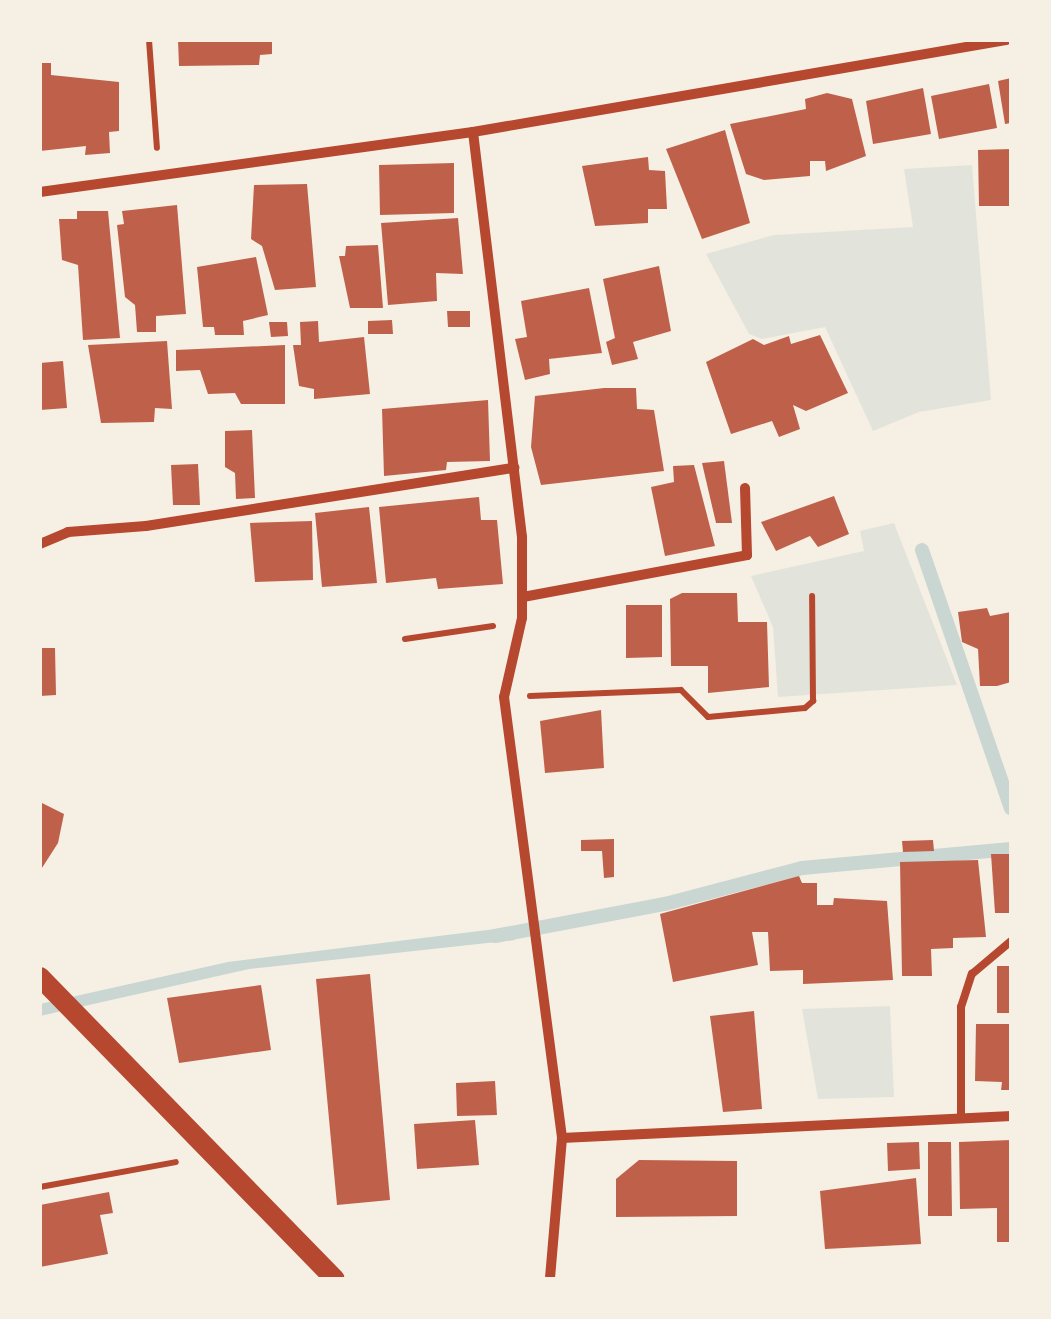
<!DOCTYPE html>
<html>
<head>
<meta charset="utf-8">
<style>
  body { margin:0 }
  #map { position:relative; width:1051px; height:1319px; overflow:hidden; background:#f6efe4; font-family:Quicksand,sans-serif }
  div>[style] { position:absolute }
  .green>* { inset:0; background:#e2e4dc }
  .water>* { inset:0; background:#c9d6d2 }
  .stream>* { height:14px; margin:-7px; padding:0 7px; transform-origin:7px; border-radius:7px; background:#c9d6d2 }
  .building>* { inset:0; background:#bf614a }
  .path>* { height:6px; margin:-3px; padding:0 3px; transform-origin:3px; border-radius:3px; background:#b5482f }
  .service>* { height:8px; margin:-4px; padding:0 4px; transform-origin:4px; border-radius:4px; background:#b5482f }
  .minor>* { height:10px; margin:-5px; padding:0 5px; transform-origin:5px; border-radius:5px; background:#b5482f }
  .secondary>* { height:20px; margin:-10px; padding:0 10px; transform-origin:10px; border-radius:10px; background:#b5482f }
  span { translate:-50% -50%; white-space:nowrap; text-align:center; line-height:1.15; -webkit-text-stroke:10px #f6efe4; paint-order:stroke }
  .frame { position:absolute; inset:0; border:42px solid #f6efe4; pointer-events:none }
</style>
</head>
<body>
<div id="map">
  <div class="green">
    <i style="clip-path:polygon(972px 165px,991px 400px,919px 412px,873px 431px,825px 327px,762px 339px,749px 334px,706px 254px,774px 235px,913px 227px,904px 169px)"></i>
    <i style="clip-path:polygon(894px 523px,957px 685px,778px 697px,773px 627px,751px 576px,864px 551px,860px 531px)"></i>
    <i style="clip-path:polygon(890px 1006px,894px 1097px,818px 1099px,802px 1009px)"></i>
  </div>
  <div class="water">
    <i style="clip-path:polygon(512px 927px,515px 940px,249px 969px,40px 1016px,40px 1004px,228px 962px)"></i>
  </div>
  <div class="stream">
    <i style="left:922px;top:550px;width:273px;rotate:71deg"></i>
    <i style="left:495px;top:936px;width:173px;rotate:-10.7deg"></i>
    <i style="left:665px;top:904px;width:142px;rotate:-14.7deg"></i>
    <i style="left:802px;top:868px;width:210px;rotate:-5.2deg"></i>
  </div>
  <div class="building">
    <i style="clip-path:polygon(178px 40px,272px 40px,272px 54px,260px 55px,259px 65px,179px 66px)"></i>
    <i style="clip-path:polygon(40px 63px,51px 63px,51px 75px,119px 82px,119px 131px,109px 132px,110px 153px,85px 155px,86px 146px,40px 151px)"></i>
    <i style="clip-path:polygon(1011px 78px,1011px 123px,1005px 124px,998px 81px)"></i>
    <i style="clip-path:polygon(989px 84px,997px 128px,939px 139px,931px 96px)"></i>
    <i style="clip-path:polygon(923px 88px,931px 134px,873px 144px,866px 101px)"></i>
    <i style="clip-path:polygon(827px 93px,852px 99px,866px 156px,826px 171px,825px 161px,810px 161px,810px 176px,764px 180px,746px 174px,730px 124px,806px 109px,805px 99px)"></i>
    <i style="clip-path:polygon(725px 130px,750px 223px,702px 239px,666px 149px)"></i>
    <i style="clip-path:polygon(1011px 149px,1011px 206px,979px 206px,978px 150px)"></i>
    <i style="clip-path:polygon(648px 157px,649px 170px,665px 171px,667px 209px,648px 209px,648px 223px,595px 226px,582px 166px)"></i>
    <i style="clip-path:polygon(454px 163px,454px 213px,380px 215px,379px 165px)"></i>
    <i style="clip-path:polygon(307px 184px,316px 287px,275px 290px,262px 246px,251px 239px,254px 185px)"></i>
    <i style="clip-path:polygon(177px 205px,186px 314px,156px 316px,156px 332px,137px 332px,135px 305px,125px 297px,117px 225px,124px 224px,122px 211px)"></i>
    <i style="clip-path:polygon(77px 211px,108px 211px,120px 338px,83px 340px,78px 265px,62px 260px,59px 219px,77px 219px)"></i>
    <i style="clip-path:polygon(458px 218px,463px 274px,436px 273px,437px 301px,388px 305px,381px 223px)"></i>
    <i style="clip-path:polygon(378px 245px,383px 308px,350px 308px,339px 256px,345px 256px,346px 246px)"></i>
    <i style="clip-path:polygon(256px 257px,268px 315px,243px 321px,244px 335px,215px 335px,214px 327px,203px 327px,197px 267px)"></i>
    <i style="clip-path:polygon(659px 266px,671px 331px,633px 342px,638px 359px,612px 365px,606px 342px,615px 338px,603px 279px)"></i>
    <i style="clip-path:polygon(589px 288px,602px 353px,549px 359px,550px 374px,525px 380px,515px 339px,527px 337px,521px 301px)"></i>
    <i style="clip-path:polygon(447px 311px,470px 311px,470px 327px,448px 327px)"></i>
    <i style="clip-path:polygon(392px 320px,393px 334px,368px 334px,368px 321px)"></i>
    <i style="clip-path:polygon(318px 321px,319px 342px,364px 337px,370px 394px,314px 399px,314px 389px,299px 386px,293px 345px,301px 345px,300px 322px)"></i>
    <i style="clip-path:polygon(269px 322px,287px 322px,288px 336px,271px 337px)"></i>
    <i style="clip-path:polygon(820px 335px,848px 393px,806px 411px,793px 405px,800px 429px,779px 437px,772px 421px,731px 434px,706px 362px,753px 339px,764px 345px,789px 336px,791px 344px)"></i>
    <i style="clip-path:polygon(167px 341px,172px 409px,155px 408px,154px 422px,101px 423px,88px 345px)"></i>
    <i style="clip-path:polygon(285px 345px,285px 404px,241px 404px,235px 393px,208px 394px,200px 370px,176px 371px,176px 350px)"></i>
    <i style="clip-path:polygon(63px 361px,67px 408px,40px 410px,40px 363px)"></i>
    <i style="clip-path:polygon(604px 388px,636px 388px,637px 409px,654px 410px,664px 471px,541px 485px,531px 447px,535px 396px)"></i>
    <i style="clip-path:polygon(488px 400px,490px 461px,447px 462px,446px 470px,384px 476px,382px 409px)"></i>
    <i style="clip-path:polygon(252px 430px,255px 498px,236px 499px,235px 473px,225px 467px,225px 431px)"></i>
    <i style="clip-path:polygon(724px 461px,732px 523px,716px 523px,702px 463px)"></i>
    <i style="clip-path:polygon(198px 464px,200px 505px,173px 505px,171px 465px)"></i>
    <i style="clip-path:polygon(694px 465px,715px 546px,665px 556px,651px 487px,674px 482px,673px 466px)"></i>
    <i style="clip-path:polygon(834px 496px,849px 534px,818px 547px,810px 536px,776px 551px,761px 522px)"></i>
    <i style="clip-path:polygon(479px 497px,481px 520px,497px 520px,503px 584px,438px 589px,436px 578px,386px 583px,379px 507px)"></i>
    <i style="clip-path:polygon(369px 507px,377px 583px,322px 587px,315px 513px)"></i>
    <i style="clip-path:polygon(312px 521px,313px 580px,255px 582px,250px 523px)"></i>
    <i style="clip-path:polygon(682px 593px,737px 593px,738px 622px,767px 622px,769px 687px,708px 693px,708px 666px,671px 666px,670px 599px)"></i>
    <i style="clip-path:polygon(626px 605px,662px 605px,662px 657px,626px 658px)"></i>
    <i style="clip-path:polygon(987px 608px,990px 616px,1011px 612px,1011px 682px,997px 686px,980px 686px,978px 649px,962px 642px,958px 612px)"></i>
    <i style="clip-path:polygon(40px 648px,55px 648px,56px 695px,40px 696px)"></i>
    <i style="clip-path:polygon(601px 710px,604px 768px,545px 773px,540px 721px)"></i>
    <i style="clip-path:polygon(40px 802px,64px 814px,58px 843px,40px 871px)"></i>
    <i style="clip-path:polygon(614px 839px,614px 877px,604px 878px,602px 851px,581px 851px,581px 840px)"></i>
    <i style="clip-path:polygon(933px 840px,934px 851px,903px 852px,902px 841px)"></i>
    <i style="clip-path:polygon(991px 854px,1011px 854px,1011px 913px,995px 913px)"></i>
    <i style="clip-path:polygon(978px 860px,986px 937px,953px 938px,953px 948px,931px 949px,932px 976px,902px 976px,900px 862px)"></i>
    <i style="clip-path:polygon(799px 876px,802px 883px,817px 883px,817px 905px,833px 905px,834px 898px,887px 901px,893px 980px,803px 984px,803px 970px,770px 971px,768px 932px,752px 932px,758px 965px,673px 982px,660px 914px)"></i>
    <i style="clip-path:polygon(997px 966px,1011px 966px,1011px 1013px,997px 1013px)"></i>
    <i style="clip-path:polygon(370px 974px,390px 1200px,337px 1205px,316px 979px)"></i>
    <i style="clip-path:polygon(261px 985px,271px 1050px,179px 1063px,167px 998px)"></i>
    <i style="clip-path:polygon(754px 1011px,762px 1109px,723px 1112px,710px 1016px)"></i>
    <i style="clip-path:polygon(976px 1024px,1011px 1024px,1011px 1090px,1001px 1090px,1002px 1082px,975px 1081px)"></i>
    <i style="clip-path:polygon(495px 1081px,497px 1115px,457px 1116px,456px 1083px)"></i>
    <i style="clip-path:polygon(475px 1120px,479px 1165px,417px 1169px,414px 1124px)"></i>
    <i style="clip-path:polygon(1011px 1140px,1011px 1242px,997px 1242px,997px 1208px,960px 1209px,959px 1142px)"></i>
    <i style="clip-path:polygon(919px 1142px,920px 1169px,888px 1171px,887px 1143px)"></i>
    <i style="clip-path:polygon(928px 1142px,951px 1142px,952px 1216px,928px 1216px)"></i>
    <i style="clip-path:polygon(639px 1160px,737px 1161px,737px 1216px,616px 1217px,616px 1179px)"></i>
    <i style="clip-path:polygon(916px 1178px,921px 1244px,825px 1249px,820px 1191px)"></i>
    <i style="clip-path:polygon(109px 1192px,113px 1213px,100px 1215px,108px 1254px,40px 1267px,40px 1205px)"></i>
  </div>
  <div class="path">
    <i style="left:149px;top:40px;width:108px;rotate:85.8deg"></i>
    <i style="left:405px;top:639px;width:89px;rotate:-8.4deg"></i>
    <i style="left:530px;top:696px;width:151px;rotate:-2.3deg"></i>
    <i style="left:681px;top:690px;width:38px;rotate:45deg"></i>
    <i style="left:708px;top:717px;width:97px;rotate:-5.3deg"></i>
    <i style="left:805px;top:708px;width:11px;rotate:-41deg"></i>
    <i style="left:813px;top:701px;width:105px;rotate:-90.5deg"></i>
    <i style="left:40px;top:1187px;width:138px;rotate:-10.4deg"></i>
  </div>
  <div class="service">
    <i style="left:961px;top:1119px;width:112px;rotate:-90deg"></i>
    <i style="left:961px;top:1007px;width:35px;rotate:-72deg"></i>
    <i style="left:972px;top:974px;width:51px;rotate:-40.2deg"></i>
  </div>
  <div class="minor">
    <i style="left:473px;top:132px;width:408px;rotate:83.1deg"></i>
    <i style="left:522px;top:537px;width:81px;rotate:90deg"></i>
    <i style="left:522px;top:618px;width:81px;rotate:102.8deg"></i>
    <i style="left:504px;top:697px;width:445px;rotate:82.5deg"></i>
    <i style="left:562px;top:1138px;width:142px;rotate:94.9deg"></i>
    <i style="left:40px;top:192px;width:437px;rotate:-7.9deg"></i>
    <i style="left:473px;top:132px;width:542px;rotate:-9.78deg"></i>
    <i style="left:40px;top:544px;width:30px;rotate:-23deg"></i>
    <i style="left:68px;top:532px;width:78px;rotate:-4.4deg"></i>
    <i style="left:146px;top:526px;width:373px;rotate:-9deg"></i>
    <i style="left:523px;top:597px;width:228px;rotate:-10.6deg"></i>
    <i style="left:747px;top:555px;width:67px;rotate:-91.7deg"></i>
    <i style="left:562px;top:1138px;width:450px;rotate:-2.8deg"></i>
  </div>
  <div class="secondary">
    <i style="left:40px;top:977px;width:422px;rotate:45.7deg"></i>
  </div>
  <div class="frame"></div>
</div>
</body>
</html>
